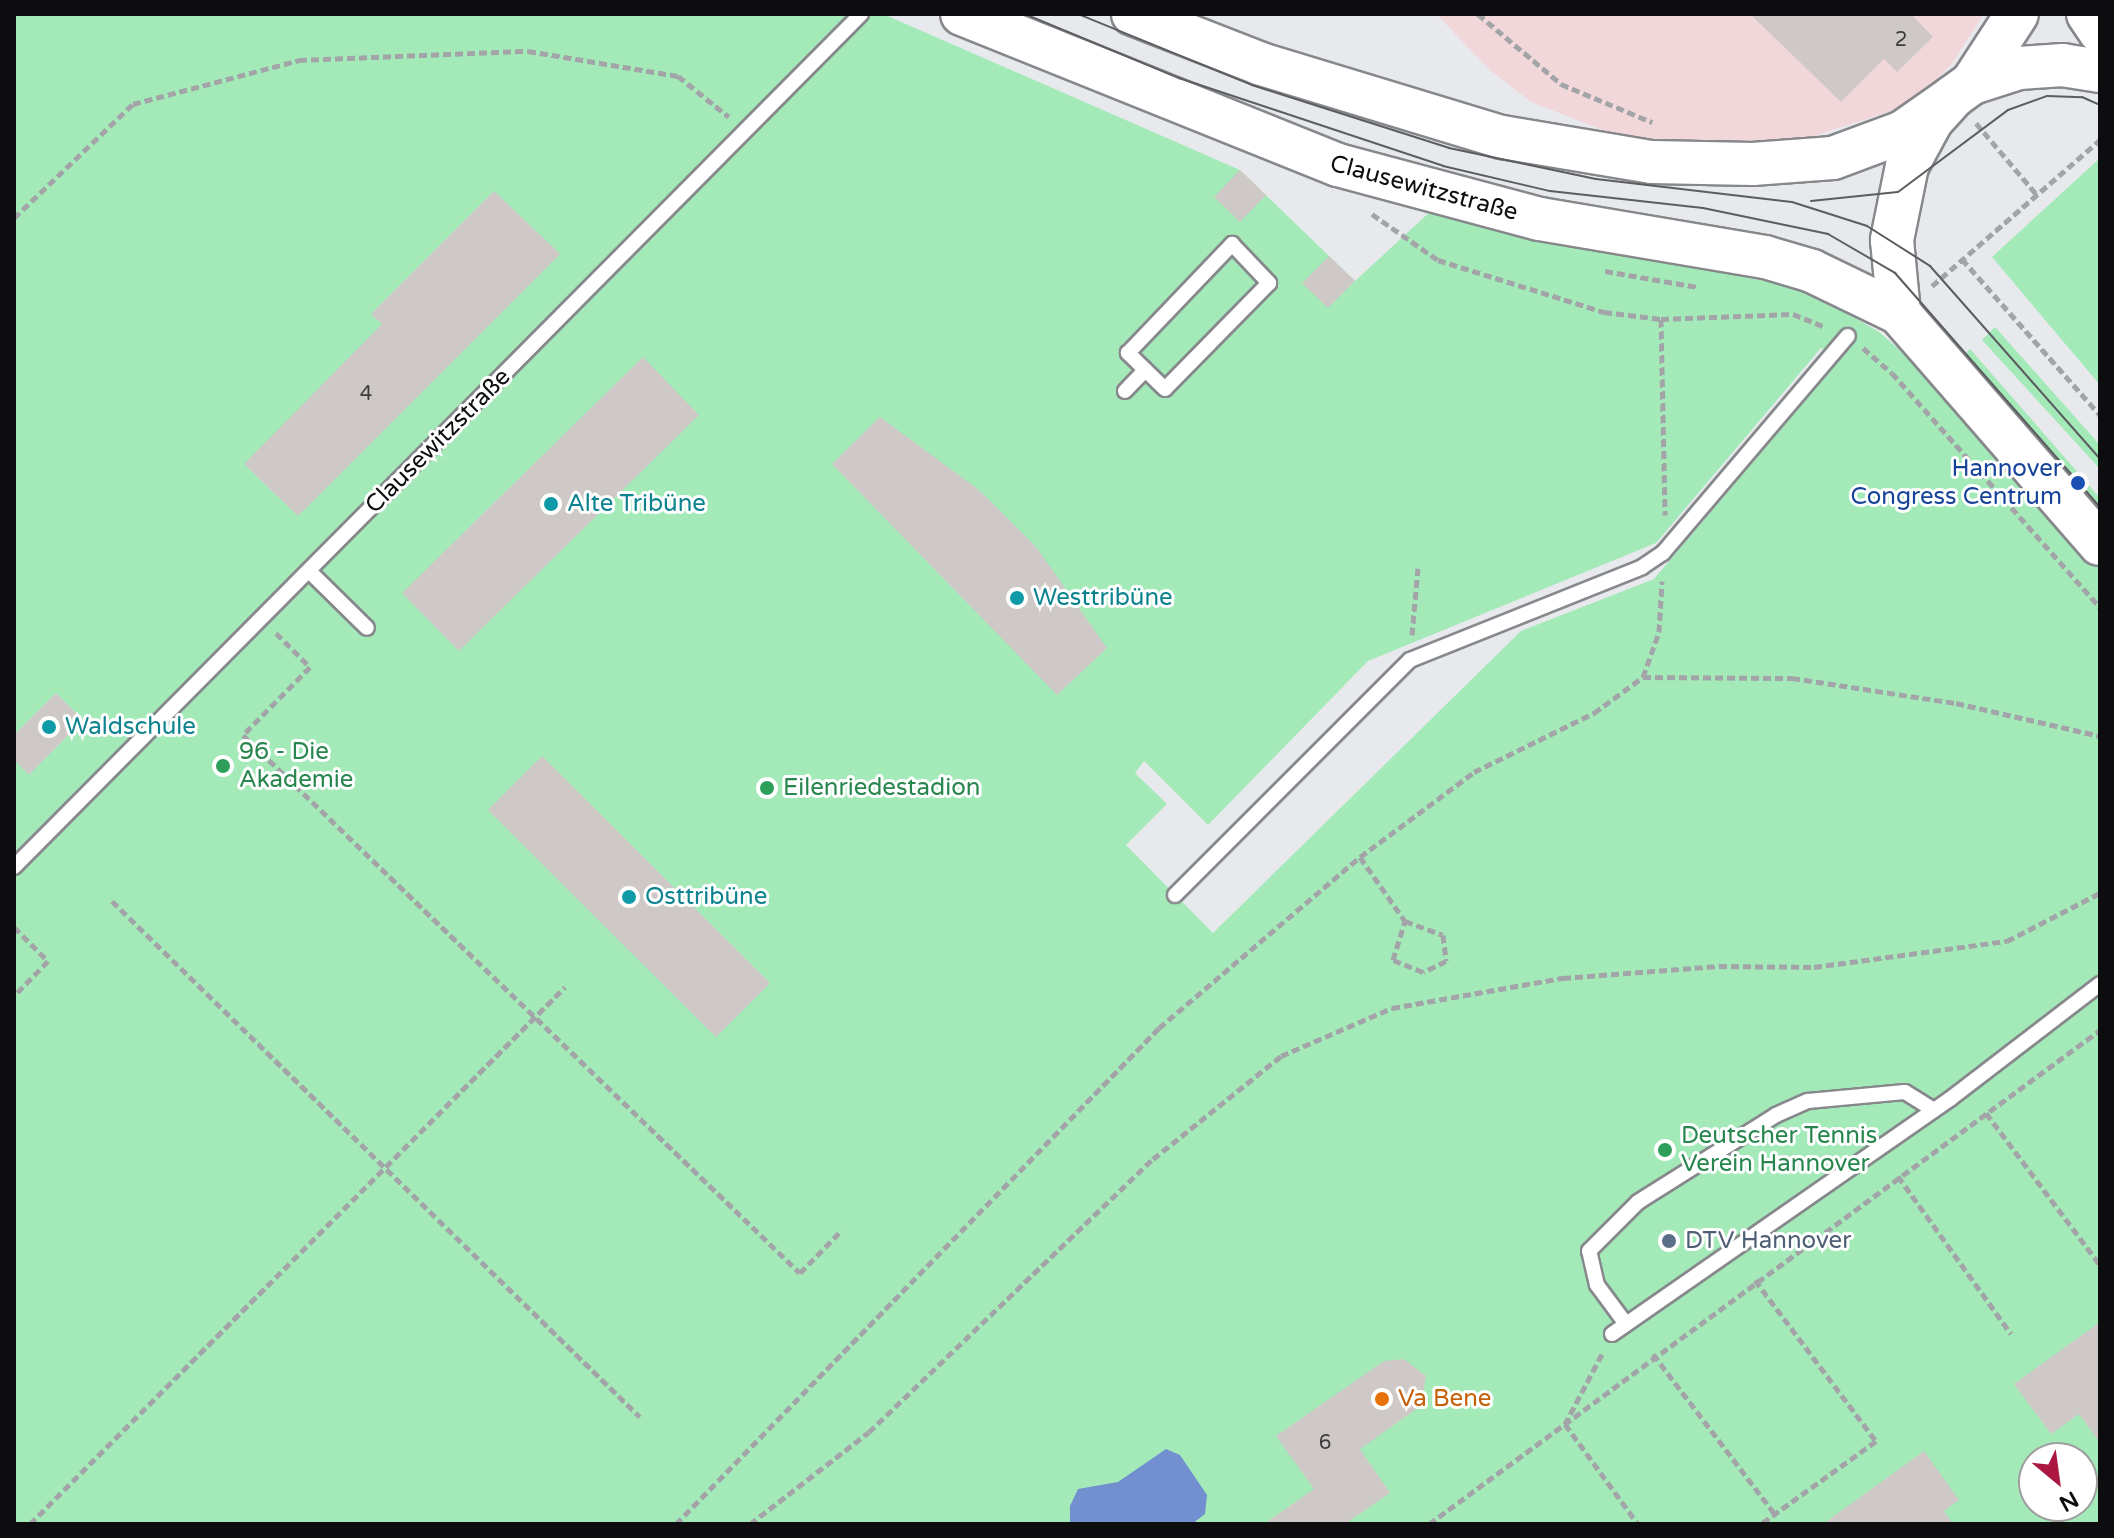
<!DOCTYPE html>
<html>
<head>
<meta charset="utf-8">
<style>
  body { margin:0 }
  #map { position:relative; width:2114px; height:1538px; overflow:hidden; background:#e7e9ed; font-family:"Varela Round",sans-serif }
  div>[style] { position:absolute }
  .commercial>* { inset:0; background:#f2d7da }
  .green>* { inset:0; background:#a4eab9 }
  .water>* { inset:0; background:#728fcf }
  .building>* { inset:0; background:#cec8c7 }
  .path>* { height:5px; margin-top:-2.5px; transform-origin:0; background:repeating-linear-gradient(90deg,#a2a4a7 0 8px,transparent 0 12px) }
  .roads { filter:drop-shadow(2px 0 #86888c) drop-shadow(-2px 0 #86888c) drop-shadow(0 2px #86888c) drop-shadow(0 -2px #86888c) }
  .lane>* { height:14px; margin:-7px; padding:0 7px; transform-origin:7px; border-radius:7px; background:#fff }
  .secondary>* { height:42px; margin:-21px; padding:0 21px; transform-origin:21px; border-radius:21px; background:#fff }
  .tram>* { height:2px; margin:-1px; padding:0 1px; transform-origin:1px; border-radius:1px; background:#5c5d60 }
  .dots>* { width:22px; height:22px; translate:-50% -50%; box-sizing:border-box; border:4px solid #fff; border-radius:50% }
  span { translate:-50% -50%; white-space:nowrap; text-align:center; line-height:1.15; -webkit-text-stroke:6px #fff; paint-order:stroke }
  .number-label { font-size:20px; color:#3d3c3d }
  .number-label span { -webkit-text-stroke-width:0 }
  .street-label { font-size:24px; color:#0d0d0f }
  .transit-label { font-size:24px; color:#164399 }
  .right { translate:-100% -50%; text-align:right }
  .culture-label { font-size:24px; color:#0d838f }
  .left { translate:0 -50%; text-align:left }
  .leisure-label { font-size:24px; color:#27864d }
  .service-label { font-size:24px; color:#4e5e75 }
  .food-label { font-size:24px; color:#c56008 }
  .frame { position:absolute; inset:0; border:16px solid #0d0d0f; pointer-events:none }
  .north { position:absolute; left:2018px; top:1442px; width:80px; height:80px; box-sizing:border-box; background:#fff; border:2px solid #9e9e9f; border-radius:50%; rotate:151deg; font-size:22px; font-weight:700; line-height:32px; text-align:center; color:#0d0d0f }
  .north::after { content:''; display:block; margin:auto; width:28px; height:36px; background:#ac1741; clip-path:polygon(50% 0,100% 100%,50% 72%,0 100%) }
</style>
</head>
<body>
<div id="map">
  <div class="commercial">
    <i style="clip-path:polygon(1436px 14px,1984px 14px,1951px 65px,1910px 105px,1795px 142px,1679px 145px,1628px 140px,1531px 102px,1490px 70px)"></i>
  </div>
  <div class="green">
    <i style="clip-path:polygon(evenodd,14px 14px,883px 14px,1240px 170px,1355px 281px,1432px 210px,1807px 290px,1879px 332px,1908px 357px,2100px 566px,2100px 1524px,14px 1524px,14px 14px,1821px 348px,1841px 358px,1654px 579px,1521px 631px,1213px 933px,1126px 845px,1167px 804px,1135px 773px,1144px 761px,1208px 825px,1368px 661px,1656px 543px,1821px 348px,14px 14px,2034px 1458px,2082px 1458px,2082px 1506px,2034px 1506px,2034px 1458px)"></i>
    <i style="clip-path:polygon(2100px 158px,2100px 385px,1992px 257px)"></i>
    <i style="clip-path:polygon(1995px 327px,2100px 445px,2100px 469px,1982px 340px)"></i>
    <i style="clip-path:polygon(1970px 349px,2100px 498px,2100px 523px,1957px 362px)"></i>
  </div>
  <div class="water">
    <i style="clip-path:polygon(1166px 1449px,1180px 1455px,1207px 1495px,1205px 1514px,1192px 1524px,1070px 1524px,1070px 1506px,1078px 1489px,1118px 1482px)"></i>
  </div>
  <div class="building">
    <i style="clip-path:polygon(1750px 14px,1911px 14px,1933px 37px,1897px 72px,1884px 59px,1841px 102px)"></i>
    <i style="clip-path:polygon(1240px 170px,1266px 195px,1240px 222px,1214px 197px)"></i>
    <i style="clip-path:polygon(494px 191px,560px 254px,298px 516px,244px 464px,382px 324px,371px 314px)"></i>
    <i style="clip-path:polygon(1329px 256px,1355px 281px,1328px 308px,1302px 283px)"></i>
    <i style="clip-path:polygon(643px 357px,699px 415px,459px 651px,402px 593px)"></i>
    <i style="clip-path:polygon(880px 417px,979px 490px,1037px 548px,1107px 648px,1057px 695px,832px 464px)"></i>
    <i style="clip-path:polygon(56px 693px,83px 720px,29px 775px,14px 760px,14px 735px)"></i>
    <i style="clip-path:polygon(542px 756px,770px 983px,716px 1037px,488px 810px)"></i>
    <i style="clip-path:polygon(2100px 1322px,2100px 1443px,2079px 1414px,2051px 1434px,2014px 1384px)"></i>
    <i style="clip-path:polygon(1404px 1359px,1426px 1376px,1423px 1394px,1415px 1410px,1360px 1449px,1390px 1493px,1345px 1524px,1264px 1524px,1314px 1489px,1276px 1436px,1384px 1361px)"></i>
    <i style="clip-path:polygon(1924px 1451px,1959px 1500px,1944px 1511px,1953px 1524px,1823px 1524px)"></i>
  </div>
  <div class="path">
    <i style="left:1478px;top:14px;width:109px;rotate:40.1deg"></i>
    <i style="left:1561px;top:84px;width:99px;rotate:22.7deg"></i>
    <i style="left:1976px;top:123px;width:94px;rotate:49.7deg"></i>
    <i style="left:1372px;top:214px;width:80px;rotate:34.9deg"></i>
    <i style="left:1438px;top:260px;width:174px;rotate:17.4deg"></i>
    <i style="left:1604px;top:312px;width:57px;rotate:7deg"></i>
    <i style="left:1661px;top:319px;width:132px;rotate:-2.2deg"></i>
    <i style="left:1793px;top:314px;width:35px;rotate:22deg"></i>
    <i style="left:14px;top:218px;width:165px;rotate:-43.8deg"></i>
    <i style="left:133px;top:104px;width:172px;rotate:-14.8deg"></i>
    <i style="left:299px;top:60px;width:229px;rotate:-2.3deg"></i>
    <i style="left:528px;top:51px;width:152px;rotate:9.5deg"></i>
    <i style="left:678px;top:76px;width:65px;rotate:38.8deg"></i>
    <i style="left:1962px;top:259px;width:208px;rotate:48.5deg"></i>
    <i style="left:1605px;top:271px;width:94px;rotate:9.8deg"></i>
    <i style="left:1932px;top:286px;width:223px;rotate:-41deg"></i>
    <i style="left:1661px;top:319px;width:196px;rotate:88.8deg"></i>
    <i style="left:1863px;top:348px;width:38px;rotate:41deg"></i>
    <i style="left:1892px;top:373px;width:313px;rotate:48.4deg"></i>
    <i style="left:276px;top:633px;width:48px;rotate:45deg"></i>
    <i style="left:310px;top:667px;width:95px;rotate:134.6deg"></i>
    <i style="left:243px;top:735px;width:774px;rotate:44.01deg"></i>
    <i style="left:800px;top:1273px;width:60px;rotate:-45.7deg"></i>
    <i style="left:1412px;top:635px;width:67px;rotate:-84.9deg"></i>
    <i style="left:1643px;top:677px;width:48px;rotate:-70.4deg"></i>
    <i style="left:1659px;top:632px;width:51px;rotate:-86.6deg"></i>
    <i style="left:1360px;top:857px;width:78px;rotate:54.9deg"></i>
    <i style="left:1405px;top:921px;width:40px;rotate:20.2deg"></i>
    <i style="left:1443px;top:935px;width:26px;rotate:83deg"></i>
    <i style="left:1446px;top:961px;width:25px;rotate:154deg"></i>
    <i style="left:1423px;top:972px;width:32px;rotate:-158deg"></i>
    <i style="left:1393px;top:960px;width:41px;rotate:-72.9deg"></i>
    <i style="left:112px;top:901px;width:738px;rotate:44.34deg"></i>
    <i style="left:14px;top:927px;width:48px;rotate:45deg"></i>
    <i style="left:48px;top:961px;width:49px;rotate:134.2deg"></i>
    <i style="left:1986px;top:1113px;width:190px;rotate:53.1deg"></i>
    <i style="left:1898px;top:1176px;width:194px;rotate:54.4deg"></i>
    <i style="left:1755px;top:1280px;width:201px;rotate:53.1deg"></i>
    <i style="left:1876px;top:1441px;width:142px;rotate:144.2deg"></i>
    <i style="left:1602px;top:1354px;width:79px;rotate:117.9deg"></i>
    <i style="left:1565px;top:1424px;width:124px;rotate:53.9deg"></i>
    <i style="left:1653px;top:1354px;width:201px;rotate:52.7deg"></i>
    <i style="left:30px;top:1524px;width:758px;rotate:-45.11deg"></i>
    <i style="left:676px;top:1524px;width:692px;rotate:-45.76deg"></i>
    <i style="left:1159px;top:1028px;width:264px;rotate:-40.4deg"></i>
    <i style="left:1360px;top:857px;width:142px;rotate:-36.7deg"></i>
    <i style="left:1474px;top:772px;width:134px;rotate:-26.2deg"></i>
    <i style="left:1594px;top:713px;width:61px;rotate:-36.3deg"></i>
    <i style="left:1643px;top:677px;width:149px;rotate:0.4deg"></i>
    <i style="left:1792px;top:678px;width:166px;rotate:8.7deg"></i>
    <i style="left:1956px;top:703px;width:148px;rotate:12.9deg"></i>
    <i style="left:750px;top:1524px;width:150px;rotate:-37.7deg"></i>
    <i style="left:869px;top:1432px;width:394px;rotate:-43.9deg"></i>
    <i style="left:1153px;top:1159px;width:164px;rotate:-38.8deg"></i>
    <i style="left:1281px;top:1056px;width:121px;rotate:-23.4deg"></i>
    <i style="left:1392px;top:1008px;width:174px;rotate:-10deg"></i>
    <i style="left:1563px;top:978px;width:156px;rotate:-4.4deg"></i>
    <i style="left:1719px;top:966px;width:95px;rotate:0.6deg"></i>
    <i style="left:1814px;top:967px;width:195px;rotate:-7.7deg"></i>
    <i style="left:2007px;top:941px;width:105px;rotate:-27.3deg"></i>
    <i style="left:1429px;top:1524px;width:833px;rotate:-36.36deg"></i>
  </div>
  <div class="roads">
    <div class="lane">
      <i style="left:1232px;top:244px;width:54px;rotate:46.5deg"></i>
      <i style="left:1269px;top:283px;width:148px;rotate:134.5deg"></i>
      <i style="left:1165px;top:389px;width:52px;rotate:-135.8deg"></i>
      <i style="left:1128px;top:353px;width:151px;rotate:-46.3deg"></i>
      <i style="left:1125px;top:391px;width:29px;rotate:-46deg"></i>
      <i style="left:309px;top:571px;width:81px;rotate:44.5deg"></i>
      <i style="left:14px;top:867px;width:1202px;rotate:-45.2deg"></i>
      <i style="left:1175px;top:895px;width:332px;rotate:-45deg"></i>
      <i style="left:1410px;top:660px;width:250px;rotate:-21.8deg"></i>
      <i style="left:1642px;top:567px;width:25px;rotate:-34deg"></i>
      <i style="left:1663px;top:553px;width:285px;rotate:-49.6deg"></i>
      <i style="left:1626px;top:1324px;width:49px;rotate:-126.6deg"></i>
      <i style="left:1597px;top:1285px;width:35px;rotate:-103deg"></i>
      <i style="left:1589px;top:1251px;width:69px;rotate:-45deg"></i>
      <i style="left:1638px;top:1202px;width:163px;rotate:-32.2deg"></i>
      <i style="left:1776px;top:1115px;width:35px;rotate:-24deg"></i>
      <i style="left:1808px;top:1101px;width:97px;rotate:-5.3deg"></i>
      <i style="left:1905px;top:1092px;width:34px;rotate:32deg"></i>
      <i style="left:1612px;top:1334px;width:412px;rotate:-34.8deg"></i>
      <i style="left:1950px;top:1099px;width:189px;rotate:-37.5deg"></i>
    </div>
    <div class="secondary">
      <i style="left:962px;top:14px;width:405px;rotate:21.9deg"></i>
      <i style="left:1338px;top:165px;width:209px;rotate:15deg"></i>
      <i style="left:1540px;top:219px;width:228px;rotate:9.6deg"></i>
      <i style="left:1765px;top:257px;width:49px;rotate:16.6deg"></i>
      <i style="left:1812px;top:271px;width:97px;rotate:25.8deg"></i>
      <i style="left:1133px;top:14px;width:137px;rotate:21.3deg"></i>
      <i style="left:1261px;top:64px;width:252px;rotate:16.9deg"></i>
      <i style="left:1502px;top:137px;width:152px;rotate:9.5deg"></i>
      <i style="left:1652px;top:162px;width:101px;rotate:1.1deg"></i>
      <i style="left:1753px;top:164px;width:80px;rotate:-4.3deg"></i>
      <i style="left:1833px;top:158px;width:75px;rotate:-20.4deg"></i>
      <i style="left:1903px;top:132px;width:61px;rotate:-35deg"></i>
      <i style="left:2088px;top:14px;width:22px;rotate:56deg"></i>
      <i style="left:2100px;top:71px;width:37px;rotate:-171deg"></i>
      <i style="left:2063px;top:65px;width:44px;rotate:176.1deg"></i>
      <i style="left:2019px;top:68px;width:49px;rotate:162.3deg"></i>
      <i style="left:1972px;top:83px;width:24px;rotate:144deg"></i>
      <i style="left:1953px;top:97px;width:31px;rotate:132deg"></i>
      <i style="left:1932px;top:120px;width:52px;rotate:118.5deg"></i>
      <i style="left:1907px;top:166px;width:76px;rotate:101.5deg"></i>
      <i style="left:1892px;top:240px;width:73px;rotate:84.5deg"></i>
      <i style="left:1899px;top:313px;width:306px;rotate:49deg"></i>
      <i style="left:1972px;top:83px;width:82px;rotate:-56.9deg"></i>
    </div>
  </div>
  <div class="tram">
    <i style="left:1025px;top:14px;width:167px;rotate:22.6deg"></i>
    <i style="left:1179px;top:78px;width:278px;rotate:18.4deg"></i>
    <i style="left:1443px;top:166px;width:110px;rotate:13.2deg"></i>
    <i style="left:1550px;top:191px;width:154px;rotate:6.3deg"></i>
    <i style="left:1703px;top:208px;width:128px;rotate:11.7deg"></i>
    <i style="left:1828px;top:234px;width:78px;rotate:30.2deg"></i>
    <i style="left:1895px;top:273px;width:311px;rotate:48.8deg"></i>
    <i style="left:1078px;top:14px;width:188px;rotate:22.2deg"></i>
    <i style="left:1252px;top:85px;width:207px;rotate:17.7deg"></i>
    <i style="left:1449px;top:148px;width:150px;rotate:11.9deg"></i>
    <i style="left:1596px;top:179px;width:197px;rotate:6.7deg"></i>
    <i style="left:1792px;top:202px;width:79px;rotate:17.7deg"></i>
    <i style="left:1867px;top:226px;width:75px;rotate:32.4deg"></i>
    <i style="left:1930px;top:266px;width:257px;rotate:48.6deg"></i>
    <i style="left:1811px;top:201px;width:87px;rotate:-5.9deg"></i>
    <i style="left:1898px;top:192px;width:137px;rotate:-36.7deg"></i>
    <i style="left:2008px;top:110px;width:41px;rotate:-19.7deg"></i>
    <i style="left:2047px;top:96px;width:35px;rotate:2deg"></i>
    <i style="left:2082px;top:97px;width:20px;rotate:24deg"></i>
  </div>
  <div class="dots">
    <i style="left:2078px;top:483px;background:#1a4fb4"></i>
    <i style="left:551px;top:504px;background:#0f9aa8"></i>
    <i style="left:1017px;top:598px;background:#0f9aa8"></i>
    <i style="left:49px;top:727px;background:#0f9aa8"></i>
    <i style="left:223px;top:766px;background:#2e9e5b"></i>
    <i style="left:767px;top:788px;background:#2e9e5b"></i>
    <i style="left:629px;top:897px;background:#0f9aa8"></i>
    <i style="left:1665px;top:1150px;background:#2e9e5b"></i>
    <i style="left:1669px;top:1241px;background:#5c6f8a"></i>
    <i style="left:1382px;top:1399px;background:#e8710a"></i>
  </div>
  <div class="number-label">
    <span style="left:1901px;top:40px">2</span>
    <span style="left:366px;top:394px">4</span>
    <span style="left:1325px;top:1443px">6</span>
  </div>
  <div class="street-label">
    <span style="left:1424px;top:188px;rotate:15deg">Clausewitzstraße</span>
    <span style="left:438px;top:441px;rotate:-45deg">Clausewitzstraße</span>
  </div>
  <div class="transit-label">
    <span class="right" style="left:2062px;top:483px">Hannover<br>Congress Centrum</span>
  </div>
  <div class="culture-label">
    <span class="left" style="left:567px;top:504px">Alte Tribüne</span>
    <span class="left" style="left:1033px;top:598px">Westtribüne</span>
    <span class="left" style="left:65px;top:727px">Waldschule</span>
    <span class="left" style="left:645px;top:897px">Osttribüne</span>
  </div>
  <div class="leisure-label">
    <span class="left" style="left:239px;top:766px">96 - Die<br>Akademie</span>
    <span class="left" style="left:783px;top:788px">Eilenriedestadion</span>
    <span class="left" style="left:1681px;top:1150px">Deutscher Tennis<br>Verein Hannover</span>
  </div>
  <div class="service-label">
    <span class="left" style="left:1685px;top:1241px">DTV Hannover</span>
  </div>
  <div class="food-label">
    <span class="left" style="left:1398px;top:1399px">Va Bene</span>
  </div>
  <div class="frame"></div>
  <div class="north">N</div>
</div>
</body>
</html>
